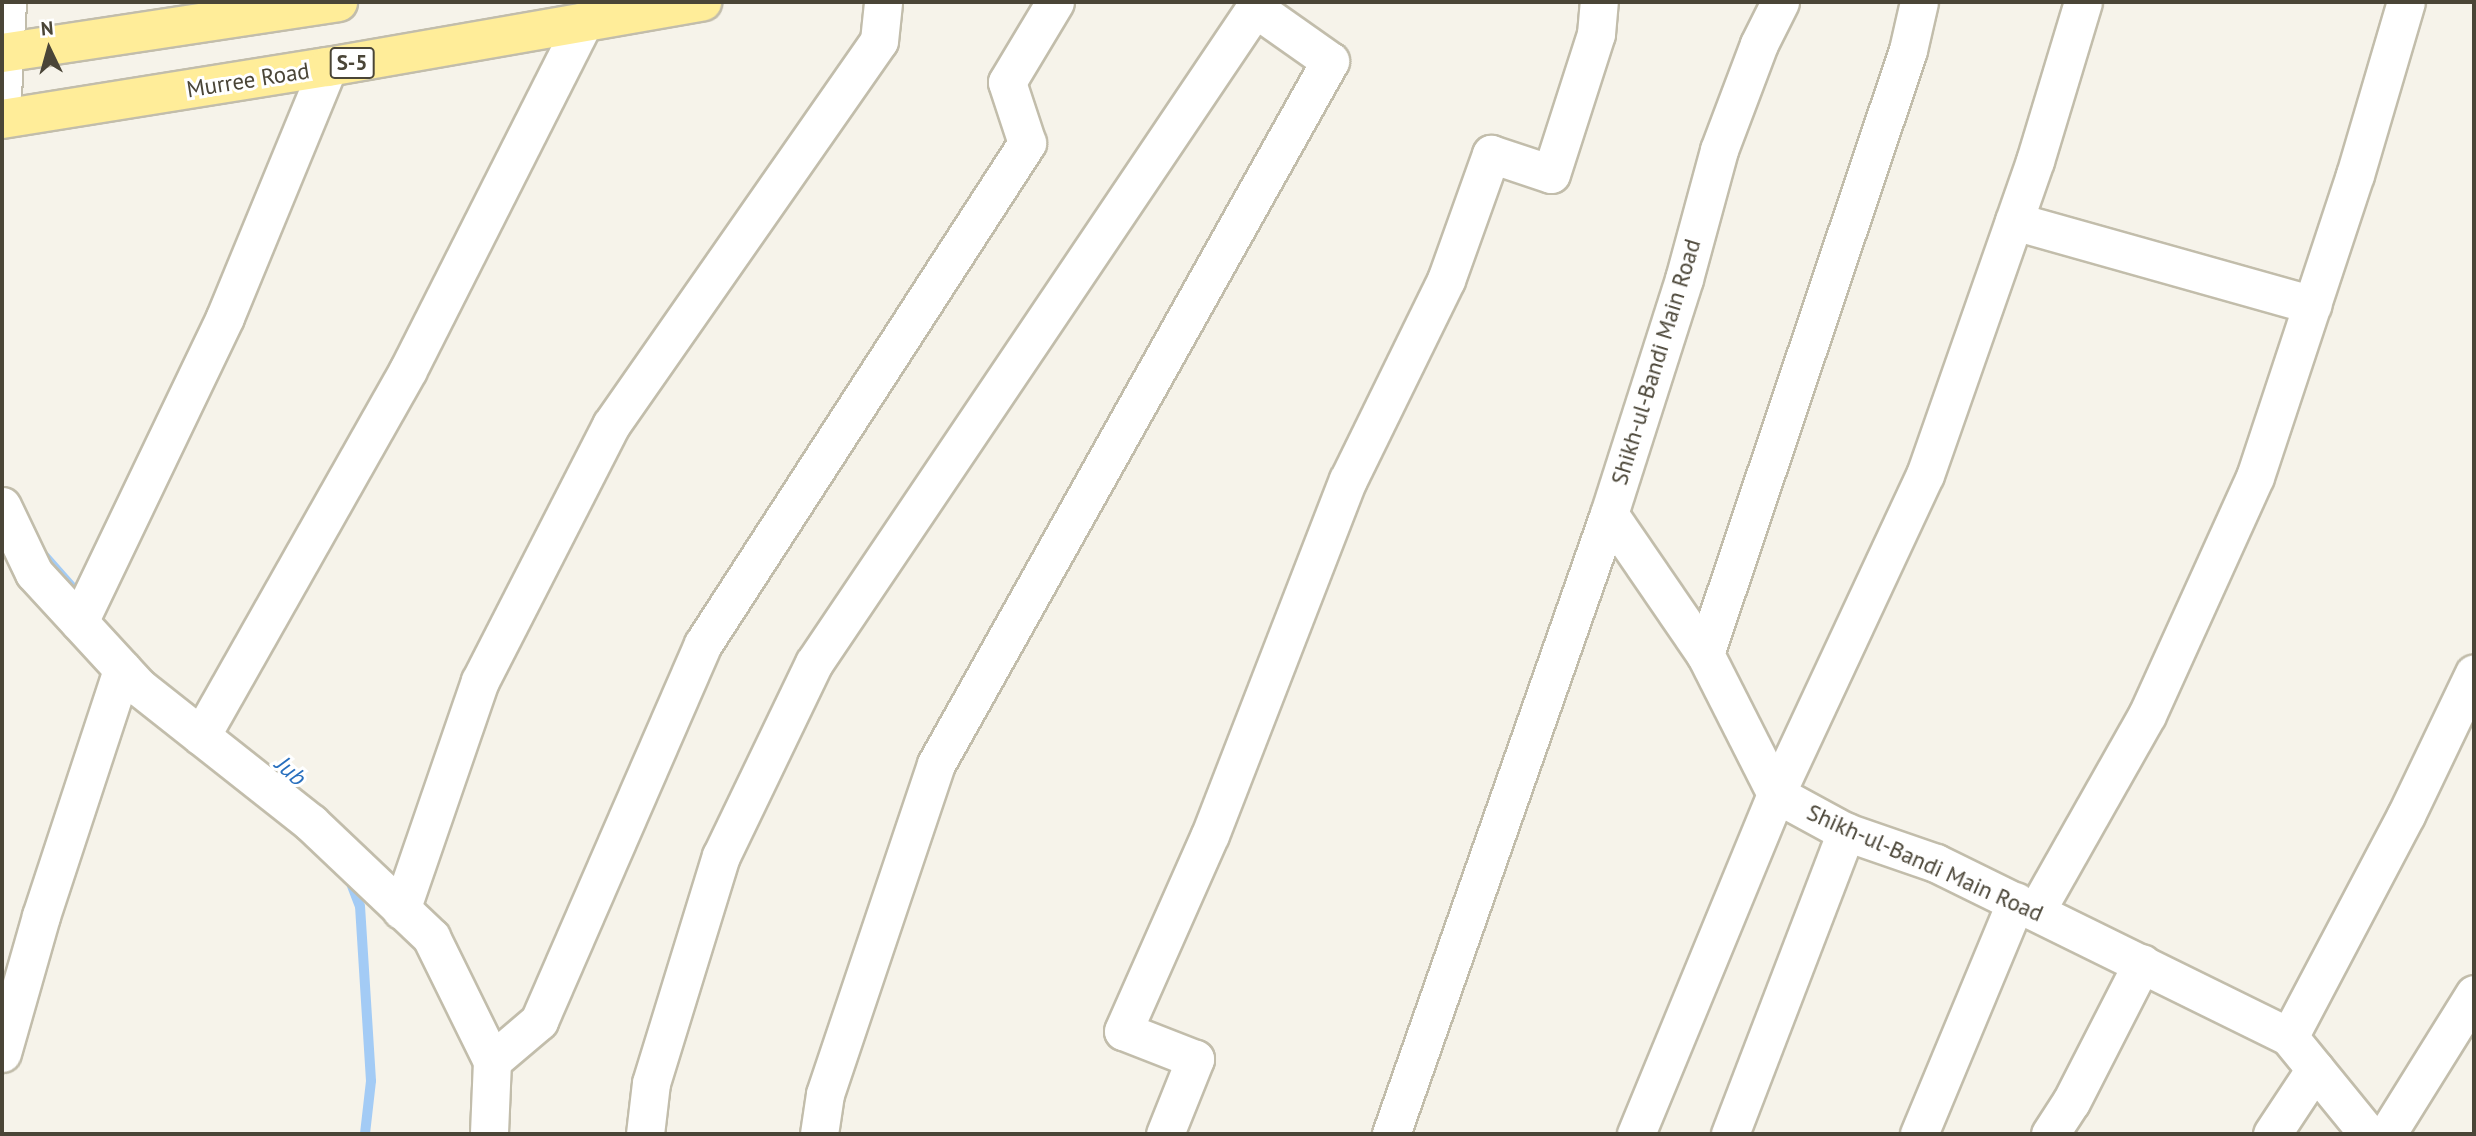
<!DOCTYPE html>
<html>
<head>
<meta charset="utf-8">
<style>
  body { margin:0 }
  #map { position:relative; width:2476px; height:1136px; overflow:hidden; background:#f6f3ea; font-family:"PT Sans",sans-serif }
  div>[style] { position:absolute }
  .stream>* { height:10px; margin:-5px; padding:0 5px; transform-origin:5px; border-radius:5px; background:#a3cbf5 }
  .roads { filter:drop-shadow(2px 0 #c2bdab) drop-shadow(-2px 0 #c2bdab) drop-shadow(0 2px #c2bdab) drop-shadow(0 -2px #c2bdab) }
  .minor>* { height:37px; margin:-18.5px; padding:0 18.5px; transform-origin:18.5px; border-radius:18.5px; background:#fff }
  .major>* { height:38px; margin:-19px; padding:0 19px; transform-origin:19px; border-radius:19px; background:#ffed99 }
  span { translate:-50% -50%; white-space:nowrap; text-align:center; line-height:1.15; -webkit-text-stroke:6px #fff; paint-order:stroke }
  .shield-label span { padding:2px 5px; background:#fff; border:2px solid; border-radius:5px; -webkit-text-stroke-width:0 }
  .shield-label { font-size:21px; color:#4a4537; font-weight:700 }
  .street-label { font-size:23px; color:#4a4537 }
  .water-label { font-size:24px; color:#286fbe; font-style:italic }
  .frame { position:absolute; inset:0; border:4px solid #4a4537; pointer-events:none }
  .north { position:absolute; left:14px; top:14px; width:70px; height:70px; -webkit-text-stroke:5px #fff; paint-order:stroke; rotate:355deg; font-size:19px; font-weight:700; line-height:28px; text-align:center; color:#4a4537 }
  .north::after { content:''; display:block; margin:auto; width:24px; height:32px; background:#4a4537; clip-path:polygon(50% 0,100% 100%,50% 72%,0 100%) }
</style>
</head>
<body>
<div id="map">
  <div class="stream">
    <i style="left:41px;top:552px;width:57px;rotate:48.5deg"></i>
    <i style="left:349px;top:878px;width:30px;rotate:69deg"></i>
    <i style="left:360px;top:906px;width:175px;rotate:86.4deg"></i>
    <i style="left:371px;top:1081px;width:53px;rotate:96.5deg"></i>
  </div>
  <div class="roads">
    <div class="minor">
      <i style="left:2px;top:94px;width:92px;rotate:-86.9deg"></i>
      <i style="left:2014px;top:221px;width:310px;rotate:15.7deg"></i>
      <i style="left:2px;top:506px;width:74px;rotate:64.5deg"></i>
      <i style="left:34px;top:573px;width:155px;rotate:47.4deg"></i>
      <i style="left:139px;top:687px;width:219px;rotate:38.3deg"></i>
      <i style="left:311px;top:823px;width:166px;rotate:43.5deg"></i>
      <i style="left:431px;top:937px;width:138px;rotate:63.8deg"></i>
      <i style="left:492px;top:1061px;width:73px;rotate:92.4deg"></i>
      <i style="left:1609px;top:514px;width:170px;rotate:55.6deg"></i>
      <i style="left:1705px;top:654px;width:157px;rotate:63.1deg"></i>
      <i style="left:1776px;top:794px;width:80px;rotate:28.5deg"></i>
      <i style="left:1846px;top:832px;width:95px;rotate:19deg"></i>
      <i style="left:1936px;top:863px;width:394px;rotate:26.2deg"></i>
      <i style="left:2289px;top:1037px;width:125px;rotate:50.8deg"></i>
      <i style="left:79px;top:622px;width:338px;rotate:-64.4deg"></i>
      <i style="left:225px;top:317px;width:270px;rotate:-67.6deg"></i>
      <i style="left:1705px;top:654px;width:637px;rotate:-71.42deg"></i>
      <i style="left:1908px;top:50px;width:49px;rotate:-77.1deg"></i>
      <i style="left:201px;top:736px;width:420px;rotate:-60.5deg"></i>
      <i style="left:408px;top:370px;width:391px;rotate:-63.2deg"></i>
      <i style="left:401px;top:910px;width:242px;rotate:-71deg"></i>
      <i style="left:480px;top:681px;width:288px;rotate:-62.9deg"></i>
      <i style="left:611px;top:425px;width:468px;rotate:-55.1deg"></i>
      <i style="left:879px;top:41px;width:39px;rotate:-84deg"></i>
      <i style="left:2036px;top:911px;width:225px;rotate:-60.5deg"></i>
      <i style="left:2147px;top:715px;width:261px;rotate:-65.6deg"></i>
      <i style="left:2255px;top:477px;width:318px;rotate:-71.7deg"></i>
      <i style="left:2355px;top:175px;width:180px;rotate:-73.6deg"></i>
      <i style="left:2289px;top:1037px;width:251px;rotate:-62.2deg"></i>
      <i style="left:2406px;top:815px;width:157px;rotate:-64.4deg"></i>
      <i style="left:2px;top:1053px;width:142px;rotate:-74.1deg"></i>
      <i style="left:41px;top:916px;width:260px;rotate:-71.8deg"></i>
      <i style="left:492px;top:1061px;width:62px;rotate:-40.4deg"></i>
      <i style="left:539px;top:1021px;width:411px;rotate:-66.5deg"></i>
      <i style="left:703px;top:644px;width:597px;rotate:-57.11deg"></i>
      <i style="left:1027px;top:143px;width:64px;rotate:-108.2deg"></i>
      <i style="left:1007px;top:82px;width:93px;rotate:-59deg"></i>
      <i style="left:645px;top:1134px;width:51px;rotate:-83.3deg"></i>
      <i style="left:651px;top:1083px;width:238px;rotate:-72.9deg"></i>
      <i style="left:721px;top:856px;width:214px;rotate:-64.3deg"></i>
      <i style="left:814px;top:663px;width:790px;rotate:-56.05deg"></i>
      <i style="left:1255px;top:8px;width:6px;rotate:-99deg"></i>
      <i style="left:819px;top:1134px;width:40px;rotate:-81.5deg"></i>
      <i style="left:825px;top:1094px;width:348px;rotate:-71.4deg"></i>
      <i style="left:936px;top:764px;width:806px;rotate:-60.73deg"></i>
      <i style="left:1330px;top:61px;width:92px;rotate:-144.8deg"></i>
      <i style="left:1165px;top:1134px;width:81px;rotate:-68.2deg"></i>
      <i style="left:1195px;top:1059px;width:77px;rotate:-158.7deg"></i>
      <i style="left:1123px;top:1031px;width:214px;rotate:-66.1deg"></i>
      <i style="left:1210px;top:835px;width:381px;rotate:-68.8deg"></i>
      <i style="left:1348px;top:480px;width:223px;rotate:-63.9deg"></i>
      <i style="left:1446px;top:280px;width:134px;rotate:-70.3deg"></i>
      <i style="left:1491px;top:154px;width:63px;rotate:18.4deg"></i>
      <i style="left:1551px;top:174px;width:147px;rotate:-72.2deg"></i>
      <i style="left:1596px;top:34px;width:32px;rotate:-85deg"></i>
      <i style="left:1391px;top:1134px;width:657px;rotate:-70.63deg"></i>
      <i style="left:1609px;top:514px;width:247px;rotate:-72.3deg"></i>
      <i style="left:1684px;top:279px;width:134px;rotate:-74.8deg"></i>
      <i style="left:1719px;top:150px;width:113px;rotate:-69.3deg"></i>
      <i style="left:1759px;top:44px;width:47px;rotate:-63.4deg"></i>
      <i style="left:1636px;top:1134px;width:368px;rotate:-67.6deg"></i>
      <i style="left:1776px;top:794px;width:352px;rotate:-65deg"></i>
      <i style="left:1925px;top:475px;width:333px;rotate:-70.7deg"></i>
      <i style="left:2035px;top:161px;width:166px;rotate:-73.2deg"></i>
      <i style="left:1730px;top:1134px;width:324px;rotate:-69deg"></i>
      <i style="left:1919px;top:1134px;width:252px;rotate:-67.4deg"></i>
      <i style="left:2050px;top:1134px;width:38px;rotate:-57deg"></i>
      <i style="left:2071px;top:1102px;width:156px;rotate:-62.9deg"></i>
      <i style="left:2272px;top:1134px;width:78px;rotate:-56.5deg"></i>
      <i style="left:2387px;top:1134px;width:165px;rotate:-58.1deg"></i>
    </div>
    <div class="major">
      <i style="left:2px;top:53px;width:340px;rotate:-8.6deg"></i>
      <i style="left:2px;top:119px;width:330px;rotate:-9.1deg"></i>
      <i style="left:328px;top:67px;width:380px;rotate:-9.9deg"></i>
    </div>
  </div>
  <div class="shield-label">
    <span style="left:352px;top:63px">S-5</span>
  </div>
  <div class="street-label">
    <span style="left:248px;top:80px;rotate:-9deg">Murree Road</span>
    <span style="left:1656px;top:362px;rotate:-73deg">Shikh-ul-Bandi Main Road</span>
    <span style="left:1925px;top:863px;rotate:24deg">Shikh-ul-Bandi Main Road</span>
  </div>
  <div class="water-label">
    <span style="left:291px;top:771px;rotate:42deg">Jub</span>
  </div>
  <div class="frame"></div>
  <div class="north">N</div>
</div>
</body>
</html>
